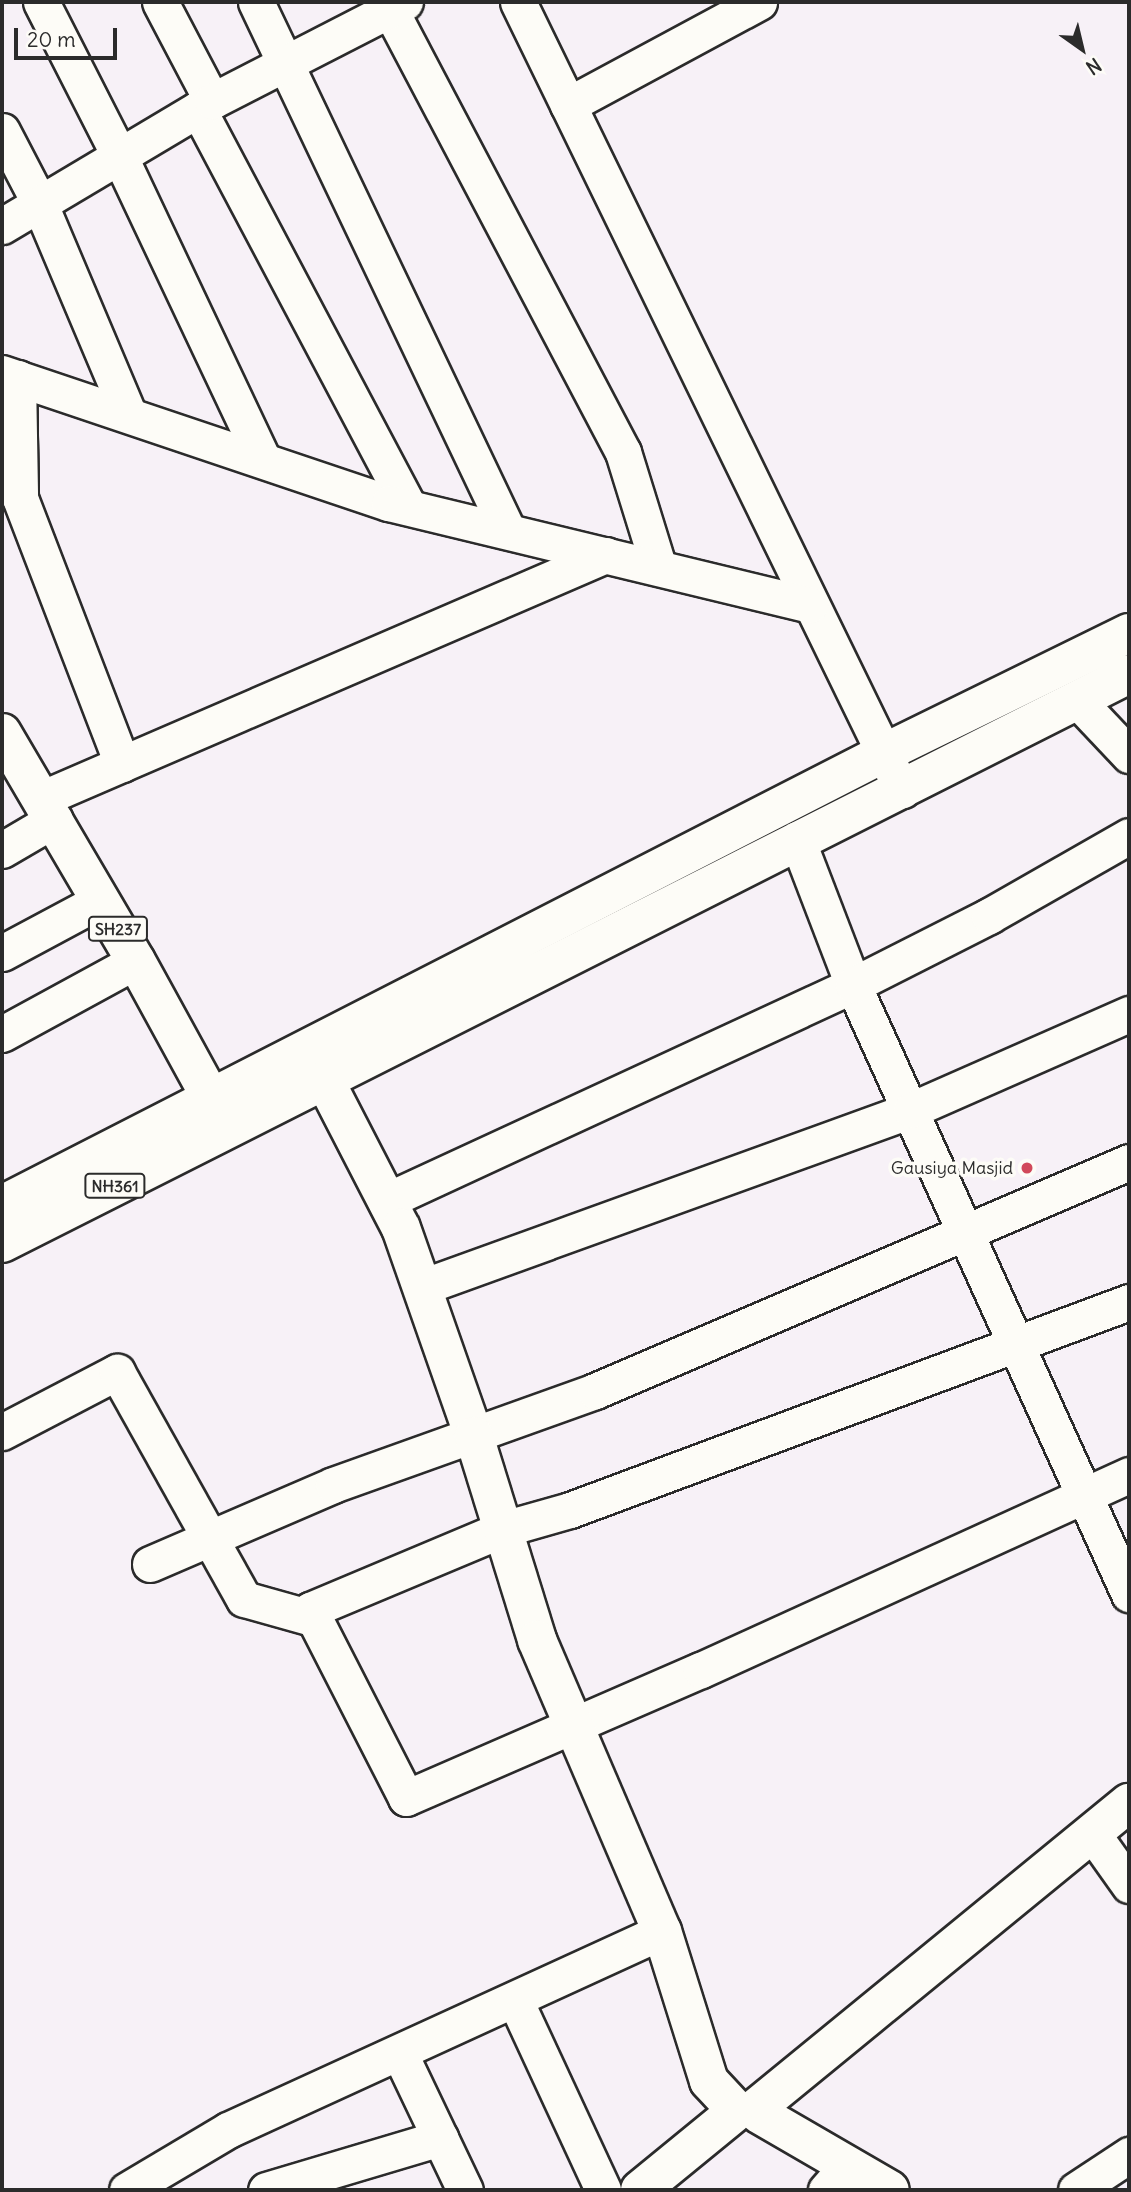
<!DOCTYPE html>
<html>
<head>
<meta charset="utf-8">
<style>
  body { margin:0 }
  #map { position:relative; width:1131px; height:2192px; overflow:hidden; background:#f7f1f7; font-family:Delius,sans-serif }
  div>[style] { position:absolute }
  .roads { filter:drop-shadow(2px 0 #2b2b2b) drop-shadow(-2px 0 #2b2b2b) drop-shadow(0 2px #2b2b2b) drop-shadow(0 -2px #2b2b2b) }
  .minor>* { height:35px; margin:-17.5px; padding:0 17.5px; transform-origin:17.5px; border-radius:17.5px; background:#fdfcf7 }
  .secondary>* { height:38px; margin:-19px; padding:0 19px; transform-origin:19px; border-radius:19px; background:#fdfcf7 }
  .primary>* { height:38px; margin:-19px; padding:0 19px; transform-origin:19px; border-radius:19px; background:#fdfcf7 }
  .dots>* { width:19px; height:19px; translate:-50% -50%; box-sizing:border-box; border:4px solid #fdfcf7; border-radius:50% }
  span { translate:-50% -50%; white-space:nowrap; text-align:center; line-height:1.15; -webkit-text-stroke:7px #fdfcf7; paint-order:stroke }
  .shield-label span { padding:2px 5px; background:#fdfcf7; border:2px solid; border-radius:5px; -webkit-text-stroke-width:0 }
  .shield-label { font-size:16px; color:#2b2b2b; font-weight:700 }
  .poi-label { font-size:18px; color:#2b2b2b }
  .right { translate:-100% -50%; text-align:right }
  .frame { position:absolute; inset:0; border:4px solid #2b2b2b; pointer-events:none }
  .north { position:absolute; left:1047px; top:14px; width:70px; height:70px; -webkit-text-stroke:5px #fdfcf7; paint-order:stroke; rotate:146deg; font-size:19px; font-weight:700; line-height:28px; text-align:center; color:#2b2b2b }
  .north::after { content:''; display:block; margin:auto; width:24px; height:32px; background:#2b2b2b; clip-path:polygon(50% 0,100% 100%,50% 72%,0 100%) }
  .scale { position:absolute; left:14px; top:28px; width:103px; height:32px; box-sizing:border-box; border:4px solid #2b2b2b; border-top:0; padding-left:9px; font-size:21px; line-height:24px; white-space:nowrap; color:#2b2b2b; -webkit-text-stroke:5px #fdfcf7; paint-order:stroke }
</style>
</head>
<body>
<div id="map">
  <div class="roads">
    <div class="minor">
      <i style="left:41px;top:2px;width:172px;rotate:63deg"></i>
      <i style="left:119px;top:155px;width:337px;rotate:64.7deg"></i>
      <i style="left:160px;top:2px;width:112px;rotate:62.3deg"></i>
      <i style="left:256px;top:2px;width:586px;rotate:64.53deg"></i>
      <i style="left:386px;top:2px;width:509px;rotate:62.23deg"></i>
      <i style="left:623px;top:452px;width:121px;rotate:72.8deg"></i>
      <i style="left:518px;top:2px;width:877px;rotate:64.02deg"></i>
      <i style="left:568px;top:105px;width:217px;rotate:-28.3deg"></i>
      <i style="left:198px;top:109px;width:450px;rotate:62.1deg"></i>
      <i style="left:2px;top:131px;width:80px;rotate:62.5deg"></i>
      <i style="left:39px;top:202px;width:231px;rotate:67.1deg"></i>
      <i style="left:2px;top:226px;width:244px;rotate:-30.8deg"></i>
      <i style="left:212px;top:101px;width:217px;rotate:-27.2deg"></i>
      <i style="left:2px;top:373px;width:408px;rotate:18.6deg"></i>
      <i style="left:389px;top:503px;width:433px;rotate:13.6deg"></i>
      <i style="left:18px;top:378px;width:120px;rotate:89deg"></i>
      <i style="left:20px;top:498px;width:285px;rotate:69deg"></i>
      <i style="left:1077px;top:700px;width:76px;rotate:46.6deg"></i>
      <i style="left:43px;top:798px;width:613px;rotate:-23.35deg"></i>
      <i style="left:797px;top:839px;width:156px;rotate:69deg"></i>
      <i style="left:853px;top:985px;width:669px;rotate:65.62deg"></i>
      <i style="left:2px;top:850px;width:61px;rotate:-30.3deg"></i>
      <i style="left:2px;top:953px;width:112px;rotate:-28.2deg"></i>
      <i style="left:2px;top:1034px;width:153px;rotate:-28.6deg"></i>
      <i style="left:388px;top:1200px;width:512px;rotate:-24.81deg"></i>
      <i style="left:853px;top:985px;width:153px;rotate:-26.9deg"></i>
      <i style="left:989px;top:916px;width:161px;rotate:-29.7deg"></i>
      <i style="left:422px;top:1287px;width:520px;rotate:-19.9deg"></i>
      <i style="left:911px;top:1110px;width:238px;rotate:-23.8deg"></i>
      <i style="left:1129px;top:1302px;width:596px;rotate:159.59deg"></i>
      <i style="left:570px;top:1510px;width:70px;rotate:164.2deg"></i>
      <i style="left:503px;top:1529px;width:209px;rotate:157.2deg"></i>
      <i style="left:310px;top:1610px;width:211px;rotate:62.9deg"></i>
      <i style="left:406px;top:1798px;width:322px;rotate:-23.5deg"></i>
      <i style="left:701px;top:1670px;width:470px;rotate:-24.5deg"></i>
      <i style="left:2px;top:1432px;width:130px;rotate:-27.6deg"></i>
      <i style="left:117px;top:1372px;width:260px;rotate:60.8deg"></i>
      <i style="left:244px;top:1599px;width:74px;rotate:15.7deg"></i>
      <i style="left:150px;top:1564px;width:199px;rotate:-23.3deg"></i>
      <i style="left:333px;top:1485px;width:278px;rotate:-19.7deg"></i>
      <i style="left:595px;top:1391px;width:581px;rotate:-23.21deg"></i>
      <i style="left:1092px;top:1833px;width:64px;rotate:54.6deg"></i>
      <i style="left:515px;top:2000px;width:209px;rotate:65.1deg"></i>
      <i style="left:400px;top:2054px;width:151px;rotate:64.5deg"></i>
      <i style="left:127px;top:2190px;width:117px;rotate:-30.7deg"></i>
      <i style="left:228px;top:2130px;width:477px;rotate:-24.6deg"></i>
      <i style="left:266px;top:2190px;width:182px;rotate:-16.6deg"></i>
      <i style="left:826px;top:2190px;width:30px;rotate:-49deg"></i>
      <i style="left:1076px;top:2190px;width:64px;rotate:-33.4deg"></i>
    </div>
    <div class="secondary">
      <i style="left:325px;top:1081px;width:165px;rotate:62.7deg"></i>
      <i style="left:401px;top:1228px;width:220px;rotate:70.7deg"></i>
      <i style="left:474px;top:1436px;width:214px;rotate:72.8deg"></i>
      <i style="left:537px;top:1640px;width:317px;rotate:66.8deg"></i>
      <i style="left:662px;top:1931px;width:157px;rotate:72.6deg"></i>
      <i style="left:709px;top:2081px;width:38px;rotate:47deg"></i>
      <i style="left:756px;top:2108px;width:482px;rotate:-39.3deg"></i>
      <i style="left:759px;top:2114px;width:151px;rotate:30.1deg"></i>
      <i style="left:640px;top:2190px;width:120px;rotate:-39.3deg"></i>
    </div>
    <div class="primary">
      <i style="left:2px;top:733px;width:264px;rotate:59.6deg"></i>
      <i style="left:136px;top:961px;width:179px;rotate:61.3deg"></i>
      <i style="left:2px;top:1205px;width:991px;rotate:-27.13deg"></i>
      <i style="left:884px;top:753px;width:273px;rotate:-26.1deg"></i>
      <i style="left:2px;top:1243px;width:1262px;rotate:-26.79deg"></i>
    </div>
  </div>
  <div class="dots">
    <i style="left:1027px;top:1168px;background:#d1495b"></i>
  </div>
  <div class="shield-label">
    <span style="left:118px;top:929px">SH237</span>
    <span style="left:115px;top:1186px">NH361</span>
  </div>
  <div class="poi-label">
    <span class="right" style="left:1013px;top:1168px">Gausiya Masjid</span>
  </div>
  <div class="frame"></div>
  <div class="north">N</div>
  <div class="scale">20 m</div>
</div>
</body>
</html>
